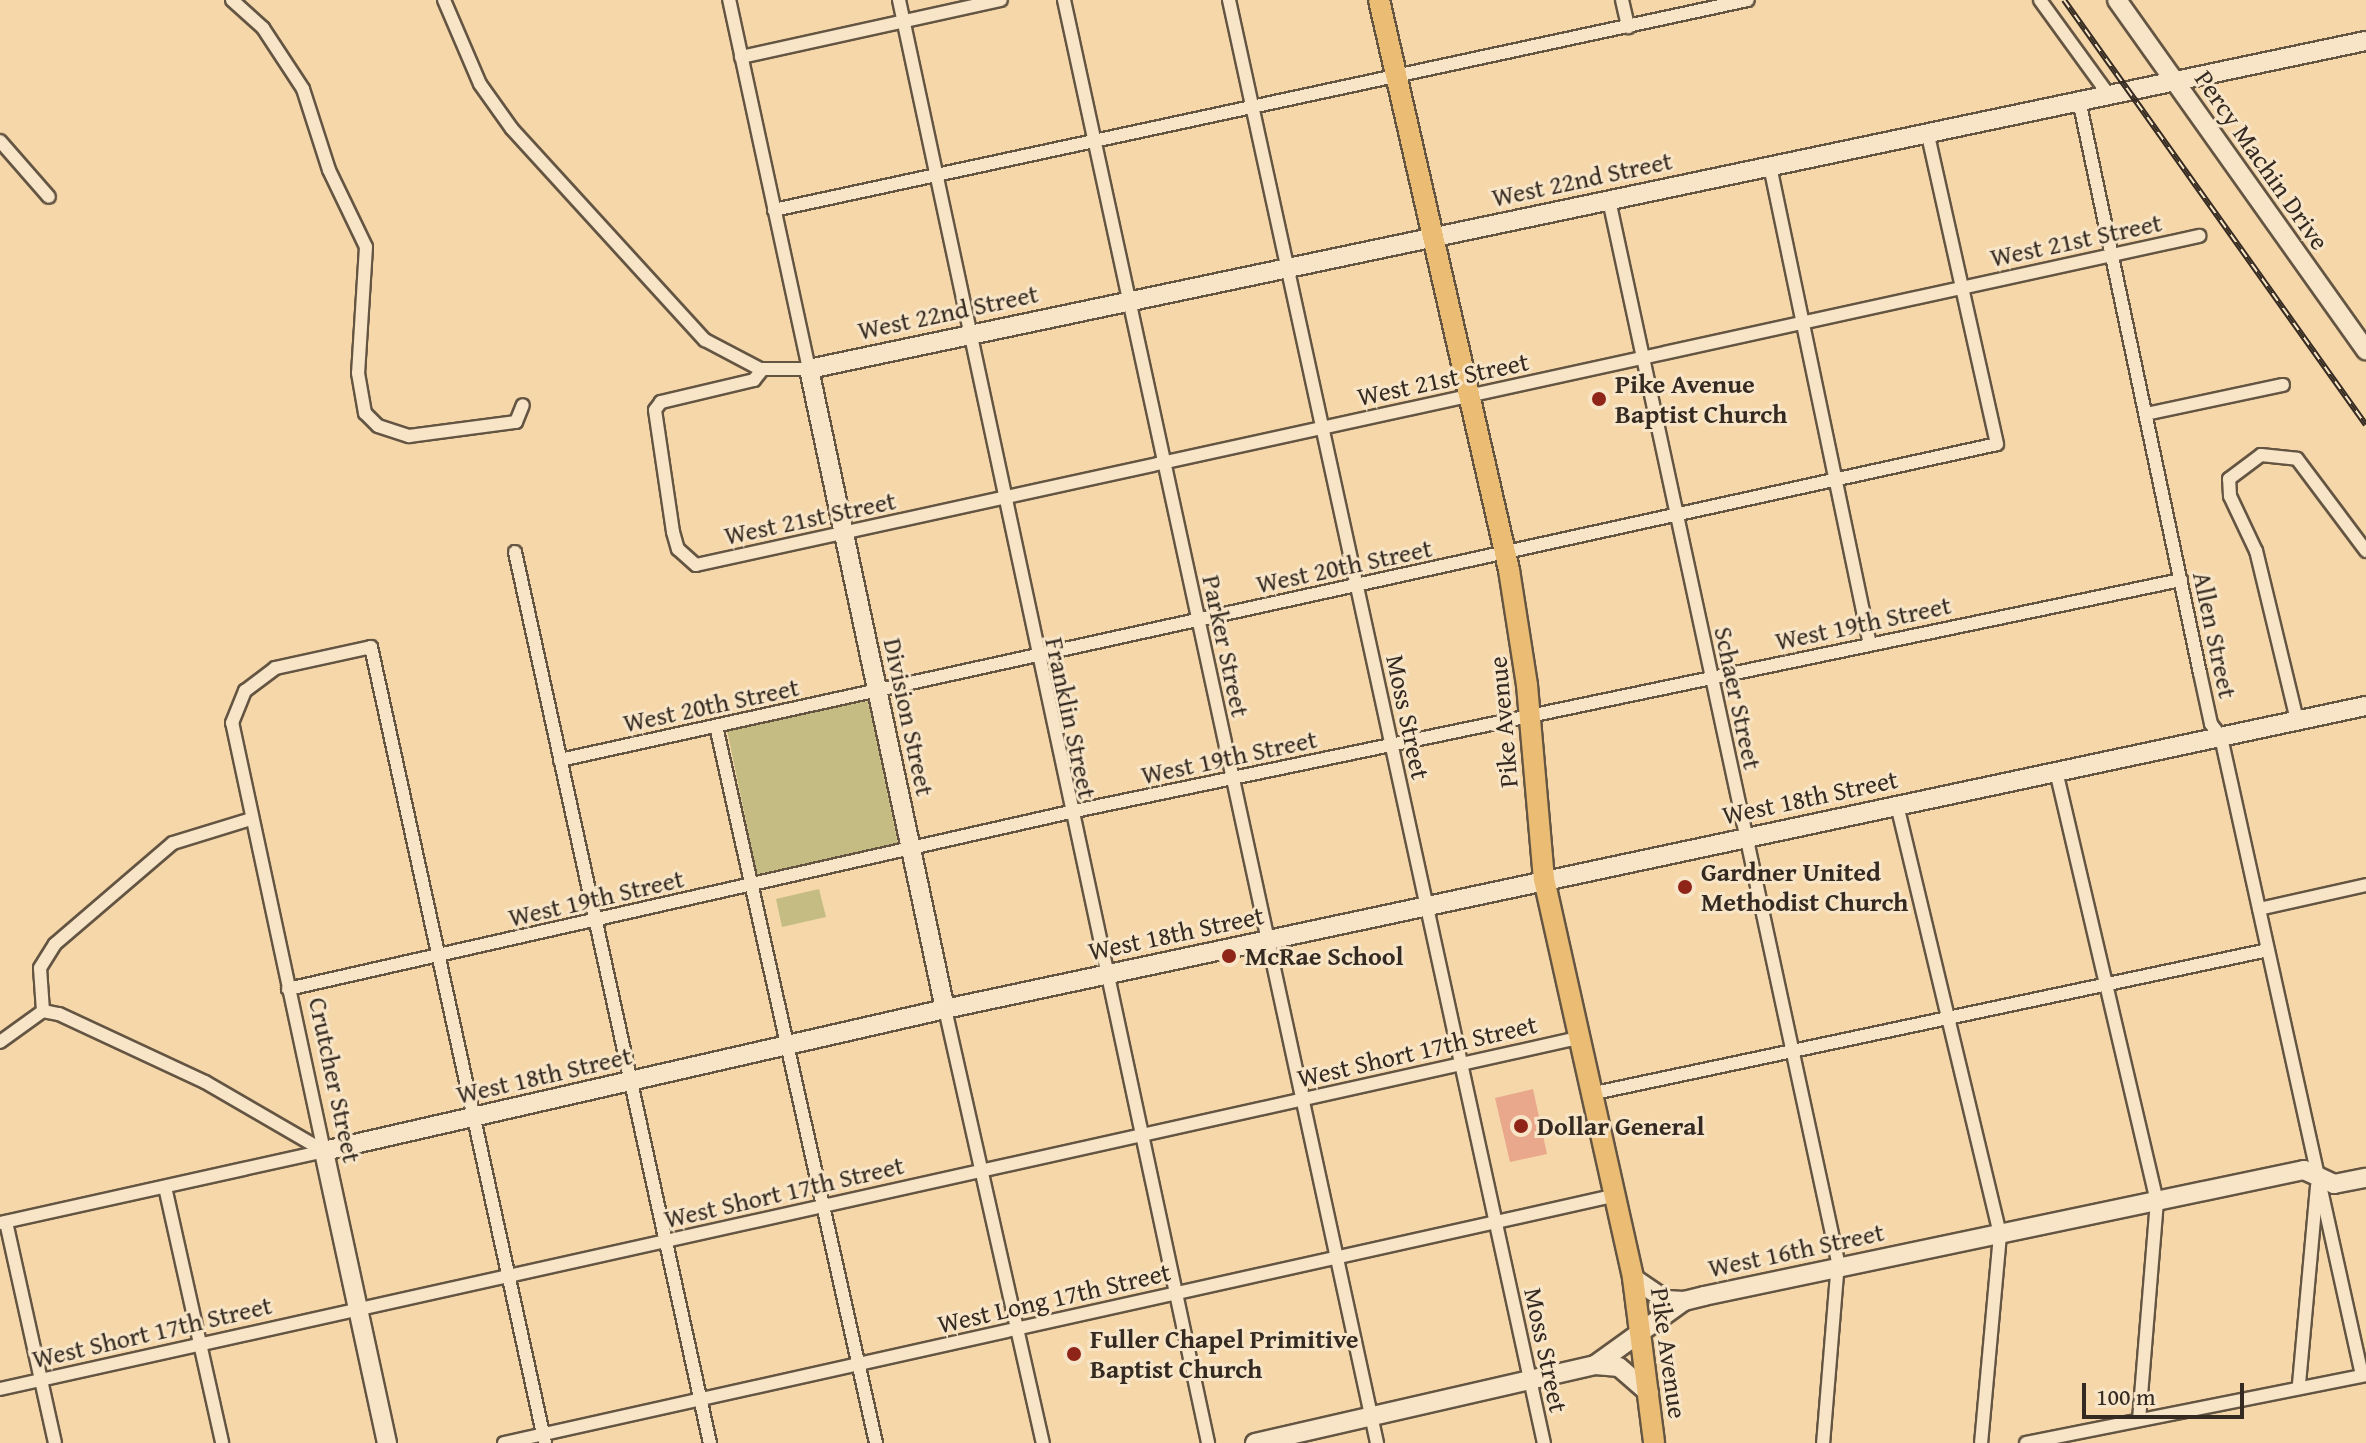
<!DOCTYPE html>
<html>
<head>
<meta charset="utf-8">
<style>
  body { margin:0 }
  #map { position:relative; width:2366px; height:1443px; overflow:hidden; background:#f5d7a9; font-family:"Gentium Book Plus",serif }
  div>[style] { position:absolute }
  .green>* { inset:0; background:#c4bc82 }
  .building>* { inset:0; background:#e9a78c }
  .roads { filter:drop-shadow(2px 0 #645543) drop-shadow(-2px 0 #645543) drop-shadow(0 2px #645543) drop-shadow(0 -2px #645543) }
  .street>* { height:12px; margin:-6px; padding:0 6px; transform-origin:6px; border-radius:6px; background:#f8e5c7 }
  .secondary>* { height:18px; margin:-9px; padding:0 9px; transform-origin:9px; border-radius:9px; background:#f8e5c7 }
  .primary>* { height:20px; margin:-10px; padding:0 10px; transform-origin:10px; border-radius:10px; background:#eabc74 }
  .rail>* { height:6px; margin-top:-3px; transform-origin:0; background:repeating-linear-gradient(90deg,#f8e5c7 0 9px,#342a21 0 18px); box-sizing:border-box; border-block:2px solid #342a21 }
  .dots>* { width:22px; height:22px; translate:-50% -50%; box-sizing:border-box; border:4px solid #f8e5c7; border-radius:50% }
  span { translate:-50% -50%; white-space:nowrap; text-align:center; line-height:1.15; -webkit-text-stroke:6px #f8e5c7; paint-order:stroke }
  .street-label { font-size:26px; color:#342a21 }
  .poi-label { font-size:26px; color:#342a21; font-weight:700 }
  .left { translate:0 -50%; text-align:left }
  .scale { position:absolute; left:2082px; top:1383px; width:162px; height:36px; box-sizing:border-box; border:4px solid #342a21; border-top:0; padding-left:10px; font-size:24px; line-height:28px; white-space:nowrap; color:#342a21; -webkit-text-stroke:6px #f8e5c7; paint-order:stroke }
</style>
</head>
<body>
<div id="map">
  <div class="green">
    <i style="clip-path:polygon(868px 701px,898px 844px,757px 874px,727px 730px)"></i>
    <i style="clip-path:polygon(819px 889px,826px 917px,782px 927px,776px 899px)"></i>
  </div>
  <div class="building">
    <i style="clip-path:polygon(1533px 1089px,1547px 1154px,1510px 1162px,1495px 1098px)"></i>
  </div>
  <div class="roads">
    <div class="street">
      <i style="left:232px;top:0;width:42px;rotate:42.1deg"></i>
      <i style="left:263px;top:28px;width:73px;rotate:56.7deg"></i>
      <i style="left:303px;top:89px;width:85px;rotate:72.2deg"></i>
      <i style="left:329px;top:170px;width:85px;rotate:64.3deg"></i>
      <i style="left:366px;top:247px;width:126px;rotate:93.6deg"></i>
      <i style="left:358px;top:373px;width:41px;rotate:80.1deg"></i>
      <i style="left:365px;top:413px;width:18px;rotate:45deg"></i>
      <i style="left:378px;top:426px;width:33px;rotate:18deg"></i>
      <i style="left:409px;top:436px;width:108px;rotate:-7.5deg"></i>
      <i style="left:516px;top:422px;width:18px;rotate:-68deg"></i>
      <i style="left:444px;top:0;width:91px;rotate:66.8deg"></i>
      <i style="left:480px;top:84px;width:55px;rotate:54.6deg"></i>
      <i style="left:512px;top:129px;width:286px;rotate:47.6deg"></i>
      <i style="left:705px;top:340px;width:62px;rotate:27.8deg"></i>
      <i style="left:760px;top:369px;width:49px"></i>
      <i style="left:809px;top:369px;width:378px;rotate:-102.2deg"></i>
      <i style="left:899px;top:0;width:1476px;rotate:77.91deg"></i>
      <i style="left:1064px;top:0;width:1477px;rotate:77.76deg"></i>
      <i style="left:1229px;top:0;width:1477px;rotate:77.69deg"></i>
      <i style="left:1622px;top:0;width:28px;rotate:77deg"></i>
      <i style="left:2040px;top:0;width:116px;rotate:54.1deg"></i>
      <i style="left:741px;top:57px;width:266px;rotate:-12.4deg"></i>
      <i style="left:2079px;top:100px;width:586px;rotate:78.08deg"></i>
      <i style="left:2200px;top:673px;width:52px;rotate:77.8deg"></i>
      <i style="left:2211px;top:724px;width:16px;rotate:52deg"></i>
      <i style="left:2221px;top:737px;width:653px;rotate:77.54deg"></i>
      <i style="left:0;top:141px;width:74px;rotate:48.8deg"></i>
      <i style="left:1770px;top:166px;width:488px;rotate:78.2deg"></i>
      <i style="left:1609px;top:200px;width:1086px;rotate:77.83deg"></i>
      <i style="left:1838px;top:1262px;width:182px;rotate:94.7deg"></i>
      <i style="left:774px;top:210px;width:996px;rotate:-12.17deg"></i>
      <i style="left:762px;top:370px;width:13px;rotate:129deg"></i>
      <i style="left:754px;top:380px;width:96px;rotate:166.7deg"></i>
      <i style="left:661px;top:402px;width:10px;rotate:127deg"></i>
      <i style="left:655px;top:410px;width:123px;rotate:81.6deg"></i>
      <i style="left:673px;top:532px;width:18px;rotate:74deg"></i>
      <i style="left:678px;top:549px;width:24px;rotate:42deg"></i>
      <i style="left:696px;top:565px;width:1539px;rotate:-12.35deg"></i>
      <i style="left:2146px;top:414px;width:140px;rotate:-12deg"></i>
      <i style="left:515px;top:552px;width:912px;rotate:77.66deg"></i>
      <i style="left:2297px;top:720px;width:174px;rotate:-103.6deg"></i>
      <i style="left:2256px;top:551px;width:61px;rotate:-115.3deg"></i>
      <i style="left:2230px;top:496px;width:17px;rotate:-93deg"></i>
      <i style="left:2229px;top:479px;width:40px;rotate:-37deg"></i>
      <i style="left:2261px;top:455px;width:36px;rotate:6deg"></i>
      <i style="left:2297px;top:459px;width:115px;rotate:53.1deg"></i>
      <i style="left:716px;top:726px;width:735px;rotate:77.42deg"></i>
      <i style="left:560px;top:760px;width:1471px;rotate:-12.4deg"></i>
      <i style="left:1997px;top:444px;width:320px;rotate:-102.6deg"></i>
      <i style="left:2056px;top:771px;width:442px;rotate:76.8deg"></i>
      <i style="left:2157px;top:1201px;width:219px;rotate:94.7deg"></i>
      <i style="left:1897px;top:805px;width:442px;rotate:76.5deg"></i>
      <i style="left:2000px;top:1235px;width:209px;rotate:95.2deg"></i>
      <i style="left:2259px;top:909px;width:110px;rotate:-12.6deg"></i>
      <i style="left:288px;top:989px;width:802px;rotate:-12.75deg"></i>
      <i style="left:1070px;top:812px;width:1135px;rotate:-11.8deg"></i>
      <i style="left:945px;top:1009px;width:445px;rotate:77.3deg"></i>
      <i style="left:43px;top:1011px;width:43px;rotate:-94deg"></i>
      <i style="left:40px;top:968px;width:28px;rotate:-58deg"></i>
      <i style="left:55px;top:944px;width:155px;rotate:-40.6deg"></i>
      <i style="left:173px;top:843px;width:82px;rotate:-17.1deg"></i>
      <i style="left:0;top:1042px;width:53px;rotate:-35.8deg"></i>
      <i style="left:43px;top:1011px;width:16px;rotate:11deg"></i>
      <i style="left:59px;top:1014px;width:161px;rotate:25deg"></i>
      <i style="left:205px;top:1082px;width:138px;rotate:30.1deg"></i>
      <i style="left:1590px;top:1094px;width:693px;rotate:-11.99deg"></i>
      <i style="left:324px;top:1151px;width:438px;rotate:-102.1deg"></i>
      <i style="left:232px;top:723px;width:35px;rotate:-68deg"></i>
      <i style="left:245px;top:691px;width:38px;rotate:-37deg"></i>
      <i style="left:275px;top:668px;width:98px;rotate:-12.3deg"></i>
      <i style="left:371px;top:647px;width:815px;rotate:77.67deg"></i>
      <i style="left:165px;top:1187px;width:262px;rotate:77.4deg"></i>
      <i style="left:6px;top:1222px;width:226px;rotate:77.5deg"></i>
      <i style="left:0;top:1223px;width:332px;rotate:-12.5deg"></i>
      <i style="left:2299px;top:1384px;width:199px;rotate:-84.8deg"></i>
      <i style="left:0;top:1389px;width:1617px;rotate:-12.54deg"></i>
      <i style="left:504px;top:1443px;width:1136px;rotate:-12.56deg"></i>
      <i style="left:2026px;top:1443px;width:347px;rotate:-11.3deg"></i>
    </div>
    <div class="secondary">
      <i style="left:2117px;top:0;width:430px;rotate:54.6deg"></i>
      <i style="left:945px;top:1009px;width:654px;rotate:-102deg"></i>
      <i style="left:809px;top:369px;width:1591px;rotate:-11.9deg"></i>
      <i style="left:1633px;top:1278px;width:40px;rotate:34deg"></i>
      <i style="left:1666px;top:1300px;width:18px;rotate:3deg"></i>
      <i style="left:1595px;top:1365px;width:24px;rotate:5deg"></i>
      <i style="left:1619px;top:1367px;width:40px;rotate:41deg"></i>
      <i style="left:387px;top:1443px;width:299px;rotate:-102.2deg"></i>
      <i style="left:324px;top:1151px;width:637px;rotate:-12.88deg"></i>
      <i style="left:945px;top:1009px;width:1453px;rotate:-12.04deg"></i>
      <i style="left:1255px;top:1443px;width:349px;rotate:-12.9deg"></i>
      <i style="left:1595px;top:1365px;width:110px;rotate:-35.7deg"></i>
      <i style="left:1684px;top:1301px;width:21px;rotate:-14deg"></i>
      <i style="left:1704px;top:1296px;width:613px;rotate:-11.86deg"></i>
      <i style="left:2304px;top:1170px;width:33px;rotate:25deg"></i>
      <i style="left:2334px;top:1184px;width:33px;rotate:-11deg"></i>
    </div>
    <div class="primary">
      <i style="left:1379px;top:0;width:585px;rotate:77.15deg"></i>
      <i style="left:1509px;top:570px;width:116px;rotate:81.1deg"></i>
      <i style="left:1527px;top:685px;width:195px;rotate:85deg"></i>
      <i style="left:1544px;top:879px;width:409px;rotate:77.4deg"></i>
      <i style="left:1633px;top:1278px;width:166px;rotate:82.7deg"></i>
    </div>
  </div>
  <div class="rail">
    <i style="left:2064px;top:0;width:521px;rotate:54.6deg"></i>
  </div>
  <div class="dots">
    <i style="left:1599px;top:399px;background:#8f2418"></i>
    <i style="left:1685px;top:887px;background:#8f2418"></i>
    <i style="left:1229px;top:956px;background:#8f2418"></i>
    <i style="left:1521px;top:1126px;background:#8f2418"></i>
    <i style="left:1074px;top:1354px;background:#8f2418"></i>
  </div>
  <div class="street-label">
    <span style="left:2262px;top:160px;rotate:55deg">Percy Machin Drive</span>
    <span style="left:1582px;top:179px;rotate:-12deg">West 22nd Street</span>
    <span style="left:2076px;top:240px;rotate:-12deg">West 21st Street</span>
    <span style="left:948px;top:312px;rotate:-12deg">West 22nd Street</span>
    <span style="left:1443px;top:379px;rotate:-12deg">West 21st Street</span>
    <span style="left:810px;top:518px;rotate:-12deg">West 21st Street</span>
    <span style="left:1344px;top:566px;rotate:-12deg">West 20th Street</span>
    <span style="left:1863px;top:623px;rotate:-12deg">West 19th Street</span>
    <span style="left:2215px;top:635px;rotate:78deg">Allen Street</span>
    <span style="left:1226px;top:646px;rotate:78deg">Parker Street</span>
    <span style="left:1738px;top:698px;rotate:78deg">Schaer Street</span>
    <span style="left:711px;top:705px;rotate:-12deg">West 20th Street</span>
    <span style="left:909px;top:717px;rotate:78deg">Division Street</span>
    <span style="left:1408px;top:717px;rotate:78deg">Moss Street</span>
    <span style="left:1071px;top:718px;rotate:78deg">Franklin Street</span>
    <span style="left:1503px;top:722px;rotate:-95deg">Pike Avenue</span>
    <span style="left:1229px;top:757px;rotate:-12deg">West 19th Street</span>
    <span style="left:1810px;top:797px;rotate:-12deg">West 18th Street</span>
    <span style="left:596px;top:898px;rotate:-13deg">West 19th Street</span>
    <span style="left:1176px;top:933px;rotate:-12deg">West 18th Street</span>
    <span style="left:1417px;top:1051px;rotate:-13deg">West Short 17th Street</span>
    <span style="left:544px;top:1075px;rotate:-13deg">West 18th Street</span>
    <span style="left:335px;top:1080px;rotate:78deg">Crutcher Street</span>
    <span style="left:784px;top:1192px;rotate:-13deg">West Short 17th Street</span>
    <span style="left:1796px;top:1250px;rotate:-12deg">West 16th Street</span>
    <span style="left:1054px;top:1298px;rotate:-13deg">West Long 17th Street</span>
    <span style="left:152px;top:1332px;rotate:-13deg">West Short 17th Street</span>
    <span style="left:1546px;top:1350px;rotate:78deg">Moss Street</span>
    <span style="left:1669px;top:1353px;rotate:82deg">Pike Avenue</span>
  </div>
  <div class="poi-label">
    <span class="left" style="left:1615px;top:399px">Pike Avenue<br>Baptist Church</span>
    <span class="left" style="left:1701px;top:887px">Gardner United<br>Methodist Church</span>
    <span class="left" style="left:1245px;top:956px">McRae School</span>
    <span class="left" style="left:1537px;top:1126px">Dollar General</span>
    <span class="left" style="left:1090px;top:1354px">Fuller Chapel Primitive<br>Baptist Church</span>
  </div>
  <div class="scale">100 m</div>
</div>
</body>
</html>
